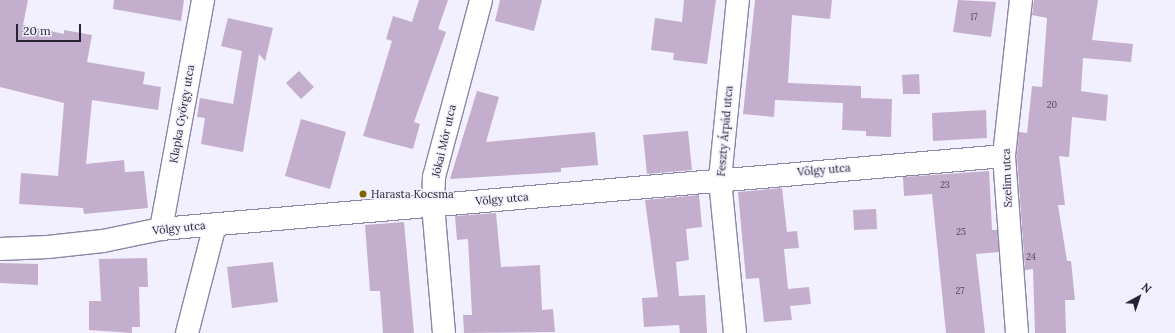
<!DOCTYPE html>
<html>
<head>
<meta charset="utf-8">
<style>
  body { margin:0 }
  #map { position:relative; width:1175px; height:333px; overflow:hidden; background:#f2f0fe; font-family:Lora,serif }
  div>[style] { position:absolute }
  .building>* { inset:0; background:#c3aecd }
  .roads { filter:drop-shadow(1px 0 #8b85a6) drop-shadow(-1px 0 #8b85a6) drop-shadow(0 1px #8b85a6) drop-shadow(0 -1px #8b85a6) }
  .minor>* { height:22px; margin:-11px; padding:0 11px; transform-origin:11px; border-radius:11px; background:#fff }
  .dots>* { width:11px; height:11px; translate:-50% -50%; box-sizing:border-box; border:2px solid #f2f0fe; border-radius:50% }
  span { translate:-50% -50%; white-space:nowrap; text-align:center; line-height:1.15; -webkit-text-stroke:3px #f2f0fe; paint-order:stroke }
  .number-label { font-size:9px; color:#4d4658 }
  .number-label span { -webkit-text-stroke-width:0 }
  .street-label { font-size:11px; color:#262431 }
  .poi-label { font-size:11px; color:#262431 }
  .left { translate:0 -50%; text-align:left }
  .north { position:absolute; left:1119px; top:277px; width:40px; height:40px; -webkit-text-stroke:3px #f2f0fe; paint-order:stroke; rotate:40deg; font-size:11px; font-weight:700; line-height:16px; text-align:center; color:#262431 }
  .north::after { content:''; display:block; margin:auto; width:14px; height:18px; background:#262431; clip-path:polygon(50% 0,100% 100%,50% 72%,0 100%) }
  .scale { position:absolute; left:16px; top:24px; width:65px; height:18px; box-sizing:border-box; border:2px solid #262431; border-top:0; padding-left:5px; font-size:12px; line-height:14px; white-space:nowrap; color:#262431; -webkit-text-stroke:3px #f2f0fe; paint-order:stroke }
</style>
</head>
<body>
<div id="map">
  <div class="building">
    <i style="clip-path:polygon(0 0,28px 0,23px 25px,64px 34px,64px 30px,92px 35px,87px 62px,145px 72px,143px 84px,161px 87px,158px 110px,92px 100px,86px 164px,124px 160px,125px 172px,144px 171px,148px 208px,84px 214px,83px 208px,19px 204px,21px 173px,58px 176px,64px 103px,0 87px)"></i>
    <i style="clip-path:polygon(114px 0,184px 0,181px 21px,113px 9px)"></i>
    <i style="clip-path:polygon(419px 0,448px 0,438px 29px,446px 32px,414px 122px,420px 124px,413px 149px,363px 136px,392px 41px,386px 39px,393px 16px,412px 22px)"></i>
    <i style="clip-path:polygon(500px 0,542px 0,534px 31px,495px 21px)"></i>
    <i style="clip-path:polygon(684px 0,716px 0,707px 64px,673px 60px,674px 53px,651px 50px,655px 18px,682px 22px)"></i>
    <i style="clip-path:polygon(755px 0,832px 0,830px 19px,792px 15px,788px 83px,861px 86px,861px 98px,892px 99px,891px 137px,866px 136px,866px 131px,842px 130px,843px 103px,775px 100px,774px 117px,743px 114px)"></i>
    <i style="clip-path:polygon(958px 0,996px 2px,991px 37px,953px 32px)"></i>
    <i style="clip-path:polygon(1034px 0,1098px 0,1092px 40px,1133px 44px,1131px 62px,1083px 58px,1081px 91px,1108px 95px,1106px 121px,1072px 117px,1069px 157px,1059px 156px,1065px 205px,1058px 205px,1067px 261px,1071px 261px,1075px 300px,1065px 300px,1066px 333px,1035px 333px,1033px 269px,1025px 270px,1017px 156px,1019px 132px,1027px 133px,1032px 86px,1042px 87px,1047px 18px,1032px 15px)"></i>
    <i style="clip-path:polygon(228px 18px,273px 28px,265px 61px,259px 54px,243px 152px,201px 144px,205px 118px,197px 117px,200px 98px,233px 104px,242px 51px,221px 46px)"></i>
    <i style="clip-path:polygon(299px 71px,314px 87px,301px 99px,286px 83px)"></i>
    <i style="clip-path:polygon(919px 74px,920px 94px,903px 94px,902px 75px)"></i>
    <i style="clip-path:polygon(477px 91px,499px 97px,486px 142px,595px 132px,598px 165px,561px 168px,561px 172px,450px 179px)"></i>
    <i style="clip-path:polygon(986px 110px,987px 138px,933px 141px,932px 113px)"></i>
    <i style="clip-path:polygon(301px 119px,346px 132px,330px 189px,285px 176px)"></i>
    <i style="clip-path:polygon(688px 131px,692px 170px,647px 174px,643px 135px)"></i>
    <i style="clip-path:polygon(989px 171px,992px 230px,997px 230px,999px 252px,976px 254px,985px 333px,946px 333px,932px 194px,904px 196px,903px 177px)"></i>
    <i style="clip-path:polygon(782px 188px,787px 232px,797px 231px,799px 248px,784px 249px,788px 289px,809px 287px,811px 304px,790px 306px,792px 320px,764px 322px,759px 278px,746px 279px,738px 192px)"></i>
    <i style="clip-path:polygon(699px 195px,702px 227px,686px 229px,689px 260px,676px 262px,679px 296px,705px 295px,707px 333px,680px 333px,679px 325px,644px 327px,642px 298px,658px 297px,645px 200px)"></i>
    <i style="clip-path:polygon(876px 209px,877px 229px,854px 230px,853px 210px)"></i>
    <i style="clip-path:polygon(496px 213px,501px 267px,540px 265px,542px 310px,553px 309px,555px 332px,464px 333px,463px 315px,472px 315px,468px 239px,457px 240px,455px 216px)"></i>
    <i style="clip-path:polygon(404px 222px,414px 333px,383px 333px,380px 291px,370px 291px,365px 225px)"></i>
    <i style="clip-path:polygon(147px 258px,148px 287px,139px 287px,140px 327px,132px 327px,132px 333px,89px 330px,89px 301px,101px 301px,99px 259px)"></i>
    <i style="clip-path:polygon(273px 262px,278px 302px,232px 308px,227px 267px)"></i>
    <i style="clip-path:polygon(0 263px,38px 264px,38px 285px,0 283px)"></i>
  </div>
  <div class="roads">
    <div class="minor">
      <i style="left:161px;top:229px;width:233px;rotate:-79.6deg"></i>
      <i style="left:0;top:249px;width:48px;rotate:-2.4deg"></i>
      <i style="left:48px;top:247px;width:55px;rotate:-6.2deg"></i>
      <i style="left:103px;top:241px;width:59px;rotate:-11.7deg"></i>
      <i style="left:161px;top:229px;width:846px;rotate:-4.95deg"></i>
      <i style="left:187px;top:333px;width:112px;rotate:-75.5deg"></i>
      <i style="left:444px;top:333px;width:128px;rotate:-94.9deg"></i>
      <i style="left:433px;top:205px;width:28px;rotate:-88deg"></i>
      <i style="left:434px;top:177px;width:183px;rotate:-75.1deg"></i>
      <i style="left:735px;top:333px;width:155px;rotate:-95.6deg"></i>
      <i style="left:720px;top:179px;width:180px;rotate:-84.3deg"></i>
      <i style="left:1017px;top:333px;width:177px;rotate:-94.2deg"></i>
      <i style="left:1004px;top:156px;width:157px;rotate:-83.8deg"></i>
    </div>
  </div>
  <div class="dots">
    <i style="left:363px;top:194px;background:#7c6800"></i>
  </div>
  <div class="number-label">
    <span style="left:974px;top:17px">17</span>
    <span style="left:1052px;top:105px">20</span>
    <span style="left:945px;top:185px">23</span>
    <span style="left:961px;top:232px">25</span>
    <span style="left:1031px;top:257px">24</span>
    <span style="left:960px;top:291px">27</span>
  </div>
  <div class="street-label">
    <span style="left:182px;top:114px;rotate:-80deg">Klapka György utca</span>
    <span style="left:725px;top:131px;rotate:-85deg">Feszty Árpád utca</span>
    <span style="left:444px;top:141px;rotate:-77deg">Jókai Mór utca</span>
    <span style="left:824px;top:170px;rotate:-5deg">Völgy utca</span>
    <span style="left:1007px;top:178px;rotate:-92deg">Szelim utca</span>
    <span style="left:502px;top:199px;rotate:-5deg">Völgy utca</span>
    <span style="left:179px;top:228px;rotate:-6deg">Völgy utca</span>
  </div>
  <div class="poi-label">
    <span class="left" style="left:371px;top:194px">Harasta Kocsma</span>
  </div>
  <div class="north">N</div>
  <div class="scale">20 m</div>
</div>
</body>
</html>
